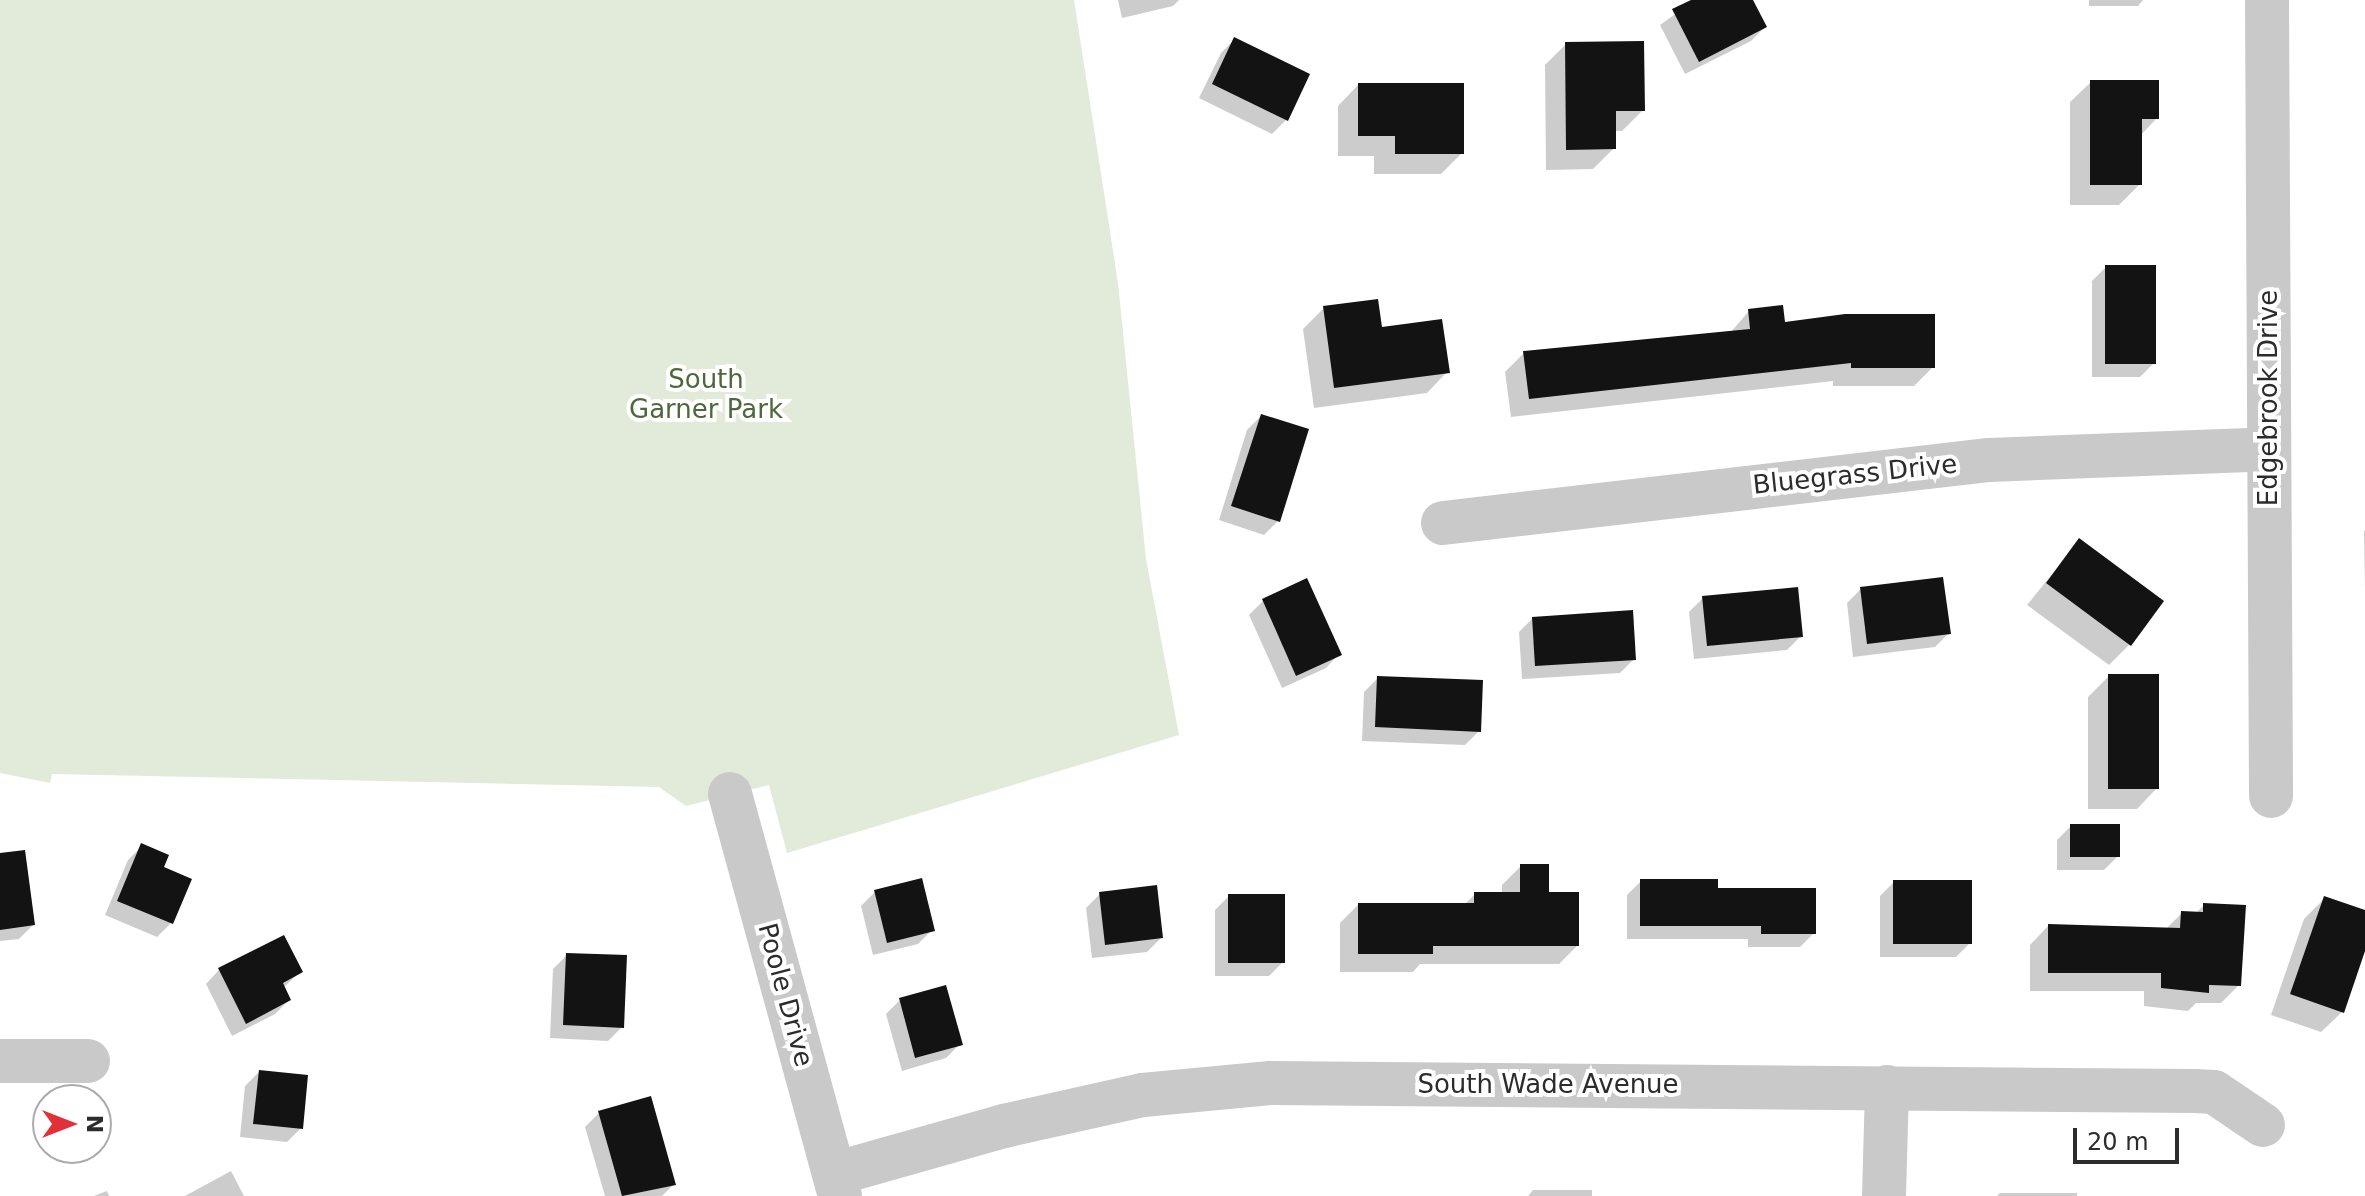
<!DOCTYPE html>
<html>
<head>
<meta charset="utf-8">
<style>
  body { margin:0 }
  #map { position:relative; width:2365px; height:1196px; overflow:hidden; background:#fff; font-family:"DejaVu Sans",sans-serif }
  div>[style] { position:absolute }
  .green>* { inset:0; background:#e2ead9 }
  .shadow>* { inset:0; background:#0003 }
  .building>* { inset:0; background:#131313 }
  .minor>* { height:44px; margin:-22px; padding:0 22px; transform-origin:22px; border-radius:22px; background:#c9c9c9 }
  span { translate:-50% -50%; white-space:nowrap; text-align:center; line-height:1.15; -webkit-text-stroke:8px #fff; paint-order:stroke }
  .park-label { font-size:26px; color:#4e673b }
  .street-label { font-size:26px; color:#2c2c2c }
  .north { position:absolute; left:32px; top:1084px; width:80px; height:80px; box-sizing:border-box; background:#fff; border:2px solid #ababab; border-radius:50%; rotate:90deg; font-size:22px; font-weight:700; line-height:32px; text-align:center; color:#2c2c2c }
  .north::after { content:''; display:block; margin:auto; width:28px; height:36px; background:#e23039; clip-path:polygon(50% 0,100% 100%,50% 72%,0 100%) }
  .scale { position:absolute; left:2073px; top:1128px; width:106px; height:36px; box-sizing:border-box; border:4px solid #2c2c2c; border-top:0; padding-left:10px; font-size:24px; line-height:28px; white-space:nowrap; color:#2c2c2c; -webkit-text-stroke:6px #fff; paint-order:stroke }
</style>
</head>
<body>
<div id="map">
  <div class="green">
    <i style="clip-path:polygon(0 0,1074px 0,1118px 283px,1146px 559px,1179px 735px,787px 853px,769px 785px,686px 806px,659px 787px,52px 774px,50px 783px,0 773px)"></i>
  </div>
  <div class="shadow">
    <i style="clip-path:polygon(1118px 0,1179px 0,1173px 6px,1122px 18px)"></i>
    <i style="clip-path:polygon(1695px 0,1751px 0,1765px 27px,1751px 41px,1685px 74px,1660px 25px)"></i>
    <i style="clip-path:polygon(2089px 0,2143px 0,2138px 6px,2089px 6px)"></i>
    <i style="clip-path:polygon(1235px 39px,1286px 120px,1272px 134px,1199px 98px,1221px 53px)"></i>
    <i style="clip-path:polygon(1566px 44px,1643px 110px,1622px 131px,1614px 131px,1614px 148px,1593px 169px,1546px 170px,1545px 65px)"></i>
    <i style="clip-path:polygon(2091px 82px,2157px 118px,2140px 136px,2140px 184px,2119px 205px,2070px 205px,2070px 102px)"></i>
    <i style="clip-path:polygon(1358px 85px,1462px 153px,1441px 174px,1374px 174px,1374px 156px,1338px 156px,1338px 106px)"></i>
    <i style="clip-path:polygon(2106px 267px,2154px 363px,2140px 377px,2092px 377px,2092px 281px)"></i>
    <i style="clip-path:polygon(1324px 308px,1381px 329px,1447px 372px,1427px 393px,1314px 408px,1303px 329px)"></i>
    <i style="clip-path:polygon(1749px 311px,1933px 367px,1914px 386px,1833px 386px,1833px 381px,1511px 417px,1505px 372px,1524px 353px,1730px 333px)"></i>
    <i style="clip-path:polygon(1261px 416px,1278px 521px,1264px 535px,1219px 520px,1247px 430px)"></i>
    <i style="clip-path:polygon(2365px 530px,2365px 588px,2364px 531px)"></i>
    <i style="clip-path:polygon(2079px 541px,2130px 644px,2109px 665px,2027px 605px)"></i>
    <i style="clip-path:polygon(1306px 581px,1339px 654px,1326px 668px,1282px 688px,1249px 615px,1263px 601px)"></i>
    <i style="clip-path:polygon(1861px 589px,1949px 633px,1935px 647px,1853px 657px,1847px 603px)"></i>
    <i style="clip-path:polygon(1703px 598px,1801px 636px,1787px 650px,1694px 659px,1689px 612px)"></i>
    <i style="clip-path:polygon(1533px 618px,1634px 659px,1620px 673px,1522px 679px,1519px 632px)"></i>
    <i style="clip-path:polygon(2109px 676px,2157px 788px,2137px 809px,2088px 809px,2088px 697px)"></i>
    <i style="clip-path:polygon(1378px 678px,1479px 731px,1465px 745px,1362px 741px,1364px 692px)"></i>
    <i style="clip-path:polygon(2071px 826px,2118px 856px,2104px 870px,2057px 870px,2057px 840px)"></i>
    <i style="clip-path:polygon(142px 846px,161px 868px,189px 880px,171px 923px,157px 937px,105px 915px,128px 860px)"></i>
    <i style="clip-path:polygon(0 855px,33px 925px,19px 939px,0 941px)"></i>
    <i style="clip-path:polygon(1521px 866px,1547px 894px,1577px 946px,1559px 964px,1420px 964px,1413px 972px,1340px 972px,1340px 923px,1358px 905px,1464px 905px,1475px 894px,1502px 894px,1502px 885px)"></i>
    <i style="clip-path:polygon(1641px 881px,1716px 890px,1814px 933px,1800px 947px,1748px 947px,1748px 939px,1627px 939px,1627px 895px)"></i>
    <i style="clip-path:polygon(1894px 882px,1970px 943px,1956px 957px,1880px 957px,1880px 896px)"></i>
    <i style="clip-path:polygon(875px 892px,932px 930px,918px 944px,873px 955px,861px 906px)"></i>
    <i style="clip-path:polygon(1100px 894px,1161px 938px,1147px 952px,1092px 958px,1086px 908px)"></i>
    <i style="clip-path:polygon(1229px 896px,1283px 962px,1269px 976px,1215px 976px,1215px 910px)"></i>
    <i style="clip-path:polygon(2325px 898px,2365px 912px,2365px 945px,2342px 1012px,2321px 1032px,2271px 1015px,2304px 919px)"></i>
    <i style="clip-path:polygon(2204px 905px,2239px 985px,2221px 1003px,2196px 1003px,2188px 1011px,2144px 1006px,2144px 991px,2030px 991px,2030px 945px,2048px 926px,2165px 930px,2182px 913px,2195px 914px)"></i>
    <i style="clip-path:polygon(567px 955px,622px 1027px,608px 1041px,550px 1038px,553px 969px)"></i>
    <i style="clip-path:polygon(219px 970px,300px 972px,283px 988px,289px 1000px,275px 1014px,232px 1036px,206px 984px)"></i>
    <i style="clip-path:polygon(900px 1000px,960px 1044px,946px 1058px,902px 1071px,886px 1014px)"></i>
    <i style="clip-path:polygon(259px 1072px,301px 1128px,287px 1142px,240px 1137px,245px 1086px)"></i>
    <i style="clip-path:polygon(599px 1113px,674px 1184px,662px 1196px,605px 1196px,585px 1127px)"></i>
    <i style="clip-path:polygon(231px 1171px,244px 1196px,185px 1196px)"></i>
    <i style="clip-path:polygon(1533px 1190px,1592px 1190px,1592px 1196px,1528px 1196px)"></i>
    <i style="clip-path:polygon(107px 1191px,109px 1196px,94px 1196px)"></i>
    <i style="clip-path:polygon(2000px 1193px,2077px 1193px,2077px 1196px,1997px 1196px)"></i>
  </div>
  <div class="building">
    <i style="clip-path:polygon(1691px 0,1753px 0,1767px 27px,1699px 62px,1672px 9px)"></i>
    <i style="clip-path:polygon(1234px 37px,1310px 74px,1288px 121px,1212px 84px)"></i>
    <i style="clip-path:polygon(1644px 41px,1645px 111px,1616px 111px,1616px 149px,1566px 150px,1565px 42px)"></i>
    <i style="clip-path:polygon(2090px 80px,2159px 80px,2159px 119px,2142px 119px,2142px 185px,2090px 185px)"></i>
    <i style="clip-path:polygon(1358px 83px,1464px 83px,1464px 154px,1395px 154px,1395px 136px,1358px 136px)"></i>
    <i style="clip-path:polygon(2105px 265px,2156px 265px,2156px 364px,2105px 364px)"></i>
    <i style="clip-path:polygon(1378px 299px,1382px 327px,1442px 319px,1450px 373px,1334px 388px,1323px 306px)"></i>
    <i style="clip-path:polygon(1783px 305px,1785px 322px,1845px 314px,1935px 314px,1935px 368px,1851px 368px,1851px 363px,1529px 399px,1523px 351px,1750px 329px,1748px 309px)"></i>
    <i style="clip-path:polygon(1261px 414px,1309px 429px,1280px 522px,1231px 506px)"></i>
    <i style="clip-path:polygon(2079px 538px,2164px 601px,2131px 646px,2046px 583px)"></i>
    <i style="clip-path:polygon(1943px 577px,1951px 634px,1867px 644px,1860px 587px)"></i>
    <i style="clip-path:polygon(1307px 578px,1342px 655px,1296px 676px,1262px 599px)"></i>
    <i style="clip-path:polygon(1798px 587px,1803px 637px,1707px 646px,1702px 596px)"></i>
    <i style="clip-path:polygon(1633px 610px,1636px 660px,1535px 666px,1532px 617px)"></i>
    <i style="clip-path:polygon(2108px 674px,2159px 674px,2159px 789px,2108px 789px)"></i>
    <i style="clip-path:polygon(1377px 676px,1483px 680px,1481px 732px,1375px 727px)"></i>
    <i style="clip-path:polygon(2070px 824px,2120px 824px,2120px 857px,2070px 857px)"></i>
    <i style="clip-path:polygon(141px 843px,169px 855px,164px 867px,192px 879px,173px 924px,117px 901px)"></i>
    <i style="clip-path:polygon(25px 850px,35px 925px,0 930px,0 853px)"></i>
    <i style="clip-path:polygon(1520px 864px,1549px 864px,1549px 892px,1579px 892px,1579px 946px,1433px 946px,1433px 954px,1358px 954px,1358px 903px,1474px 903px,1474px 892px,1520px 892px)"></i>
    <i style="clip-path:polygon(922px 878px,935px 931px,887px 943px,874px 890px)"></i>
    <i style="clip-path:polygon(1640px 879px,1718px 879px,1718px 888px,1816px 888px,1816px 934px,1761px 934px,1761px 926px,1640px 926px)"></i>
    <i style="clip-path:polygon(1893px 880px,1972px 880px,1972px 944px,1893px 944px)"></i>
    <i style="clip-path:polygon(1157px 885px,1163px 938px,1105px 945px,1099px 892px)"></i>
    <i style="clip-path:polygon(1228px 894px,1285px 894px,1285px 963px,1228px 963px)"></i>
    <i style="clip-path:polygon(2324px 896px,2365px 910px,2365px 951px,2344px 1013px,2290px 994px)"></i>
    <i style="clip-path:polygon(2203px 903px,2246px 905px,2241px 986px,2209px 985px,2209px 993px,2161px 988px,2161px 973px,2048px 973px,2048px 924px,2180px 928px,2181px 911px,2203px 912px)"></i>
    <i style="clip-path:polygon(284px 935px,303px 972px,283px 983px,291px 1000px,246px 1024px,218px 968px)"></i>
    <i style="clip-path:polygon(566px 953px,627px 955px,624px 1028px,563px 1025px)"></i>
    <i style="clip-path:polygon(946px 985px,963px 1045px,915px 1058px,899px 998px)"></i>
    <i style="clip-path:polygon(259px 1070px,308px 1075px,303px 1129px,253px 1124px)"></i>
    <i style="clip-path:polygon(651px 1096px,676px 1185px,622px 1196px,598px 1111px)"></i>
  </div>
  <div class="minor">
    <i style="left:2267px;top:0;width:796px;rotate:89.71deg"></i>
    <i style="left:1443px;top:523px;width:550px;rotate:-6.58deg"></i>
    <i style="left:1989px;top:460px;width:280px;rotate:-2.2deg"></i>
    <i style="left:730px;top:794px;width:417px;rotate:74.7deg"></i>
    <i style="left:0;top:1061px;width:88px"></i>
    <i style="left:834px;top:1174px;width:177px;rotate:-15.8deg"></i>
    <i style="left:1004px;top:1126px;width:142px;rotate:-12.6deg"></i>
    <i style="left:1143px;top:1095px;width:128px;rotate:-5.4deg"></i>
    <i style="left:1270px;top:1083px;width:925px;rotate:0.5deg"></i>
    <i style="left:2195px;top:1091px;width:19px;rotate:3deg"></i>
    <i style="left:2214px;top:1092px;width:59px;rotate:34deg"></i>
    <i style="left:1884px;top:1196px;width:109px;rotate:-88.4deg"></i>
  </div>
  <div class="park-label">
    <span style="left:706px;top:395px">South<br>Garner Park</span>
  </div>
  <div class="street-label">
    <span style="left:2269px;top:398px;rotate:-90deg">Edgebrook Drive</span>
    <span style="left:1855px;top:475px;rotate:-6deg">Bluegrass Drive</span>
    <span style="left:785px;top:995px;rotate:75deg">Poole Drive</span>
    <span style="left:1548px;top:1085px">South Wade Avenue</span>
  </div>
  <div class="north">N</div>
  <div class="scale">20 m</div>
</div>
</body>
</html>
